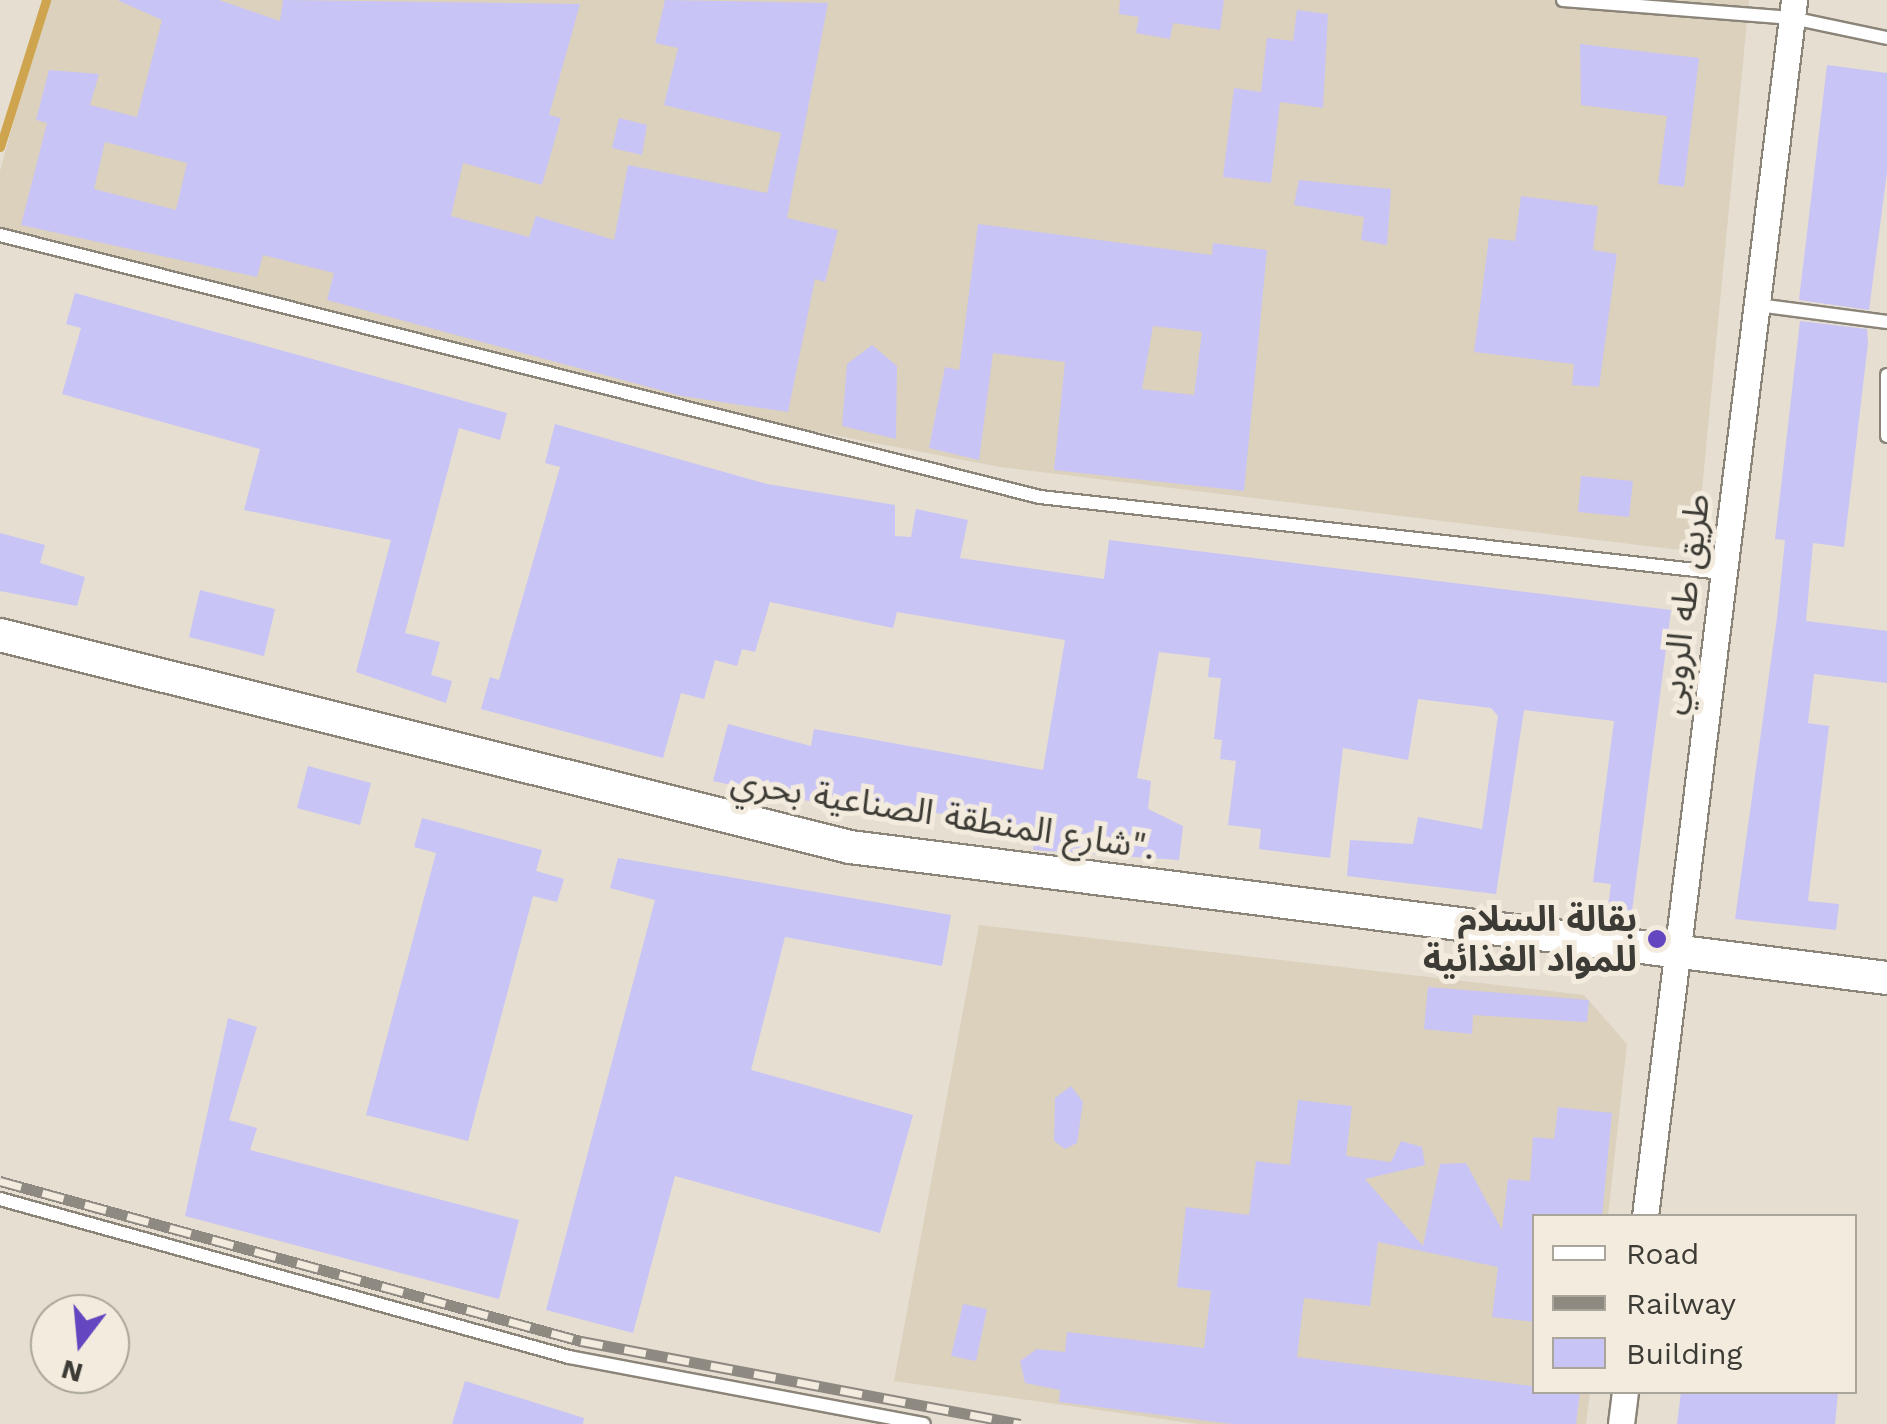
<!DOCTYPE html>
<html>
<head>
<meta charset="utf-8">
<style>
  body { margin:0 }
  #map { position:relative; width:1887px; height:1424px; overflow:hidden; background:#e5ded1; font-family:"Work Sans","Noto Sans Arabic",sans-serif }
  div>[style] { position:absolute }
  .built>* { inset:0; background:#dbd1bd }
  .stream>* { height:9px; margin:-4.5px; padding:0 4.5px; transform-origin:4.5px; border-radius:4.5px; background:#cea54e }
  .building>* { inset:0; background:#c9c4f6 }
  .roads { filter:drop-shadow(2px 0 #8b8478) drop-shadow(-2px 0 #8b8478) drop-shadow(0 2px #8b8478) drop-shadow(0 -2px #8b8478) }
  .service>* { height:12px; margin:-6px; padding:0 6px; transform-origin:6px; border-radius:6px; background:#fff }
  .minor>* { height:25px; margin:-12.5px; padding:0 12.5px; transform-origin:12.5px; border-radius:12.5px; background:#fff }
  .tertiary>* { height:32px; margin:-16px; padding:0 16px; transform-origin:16px; border-radius:16px; background:#fff }
  .rail>* { height:11px; margin-top:-5.5px; transform-origin:0; background:repeating-linear-gradient(90deg,#f2ebde 0 22px,#8e8a81 0 44px); box-sizing:border-box; border-block:2px solid #8e8a81 }
  .dots>* { width:28px; height:28px; translate:-50% -50%; box-sizing:border-box; border:5px solid #f2ebde; border-radius:50% }
  span { translate:-50% -50%; white-space:nowrap; text-align:center; line-height:1.15; -webkit-text-stroke:10px #f2ebde; paint-order:stroke }
  .street-label { font-size:35px; color:#3d3b35 }
  .poi-label { font-size:35px; color:#3d3b35; font-weight:700 }
  .right { translate:-100% -50%; text-align:right }
  .legend { position:absolute; left:1532px; top:1214px; width:325px; height:180px; box-sizing:border-box; background:#f2ebde; border:2px solid #aaa59a; margin:0; padding:12px 18px; list-style:none; font-size:30px; color:#3d3b35 }
  .legend li { display:flex; align-items:center; gap:20px; height:50px }
  .legend b { width:50px; border:2px solid #aaa59a }
  .north { position:absolute; left:30px; top:1294px; width:100px; height:100px; box-sizing:border-box; background:#f2ebde; border:2px solid #aaa59a; border-radius:50%; rotate:196deg; font-size:28px; font-weight:700; line-height:40px; text-align:center; color:#3d3b35 }
  .north::after { content:''; display:block; margin:auto; width:35px; height:45px; background:#6447c0; clip-path:polygon(50% 0,100% 100%,50% 72%,0 100%) }
</style>
</head>
<body>
<div id="map">
  <div class="built">
    <i style="clip-path:polygon(47px 0,1749px 0,1696px 552px,1000px 467px,735px 416px,0 238px,0 171px)"></i>
    <i style="clip-path:polygon(979px 925px,1584px 995px,1627px 1044px,1608px 1216px,1534px 1216px,1534px 1392px,1590px 1392px,1586px 1424px,1197px 1424px,894px 1381px)"></i>
  </div>
  <div class="stream">
    <i style="left:0;top:147px;width:154px;rotate:-72.6deg"></i>
  </div>
  <div class="building">
    <i style="clip-path:polygon(evenodd,117px 0,219px 0,280px 21px,283px 0,580px 4px,549px 115px,561px 118px,542px 185px,463px 163px,451px 216px,529px 237px,536px 216px,614px 240px,628px 165px,767px 193px,781px 133px,664px 105px,678px 48px,655px 43px,665px 0,828px 3px,787px 218px,838px 230px,825px 282px,815px 279px,788px 412px,682px 396px,327px 300px,334px 273px,263px 255px,257px 277px,21px 225px,47px 123px,36px 120px,49px 70px,99px 74px,90px 105px,137px 117px,162px 20px,117px 0,105px 142px,187px 163px,176px 210px,94px 189px,105px 142px)"></i>
    <i style="clip-path:polygon(1120px 0,1224px 0,1220px 30px,1173px 23px,1170px 39px,1136px 33px,1139px 17px,1119px 14px)"></i>
    <i style="clip-path:polygon(1297px 10px,1328px 14px,1323px 108px,1280px 102px,1271px 183px,1223px 177px,1234px 88px,1261px 92px,1267px 38px,1293px 41px)"></i>
    <i style="clip-path:polygon(1580px 44px,1699px 58px,1684px 187px,1658px 184px,1667px 116px,1581px 105px)"></i>
    <i style="clip-path:polygon(1827px 65px,1887px 73px,1887px 172px,1869px 310px,1799px 300px)"></i>
    <i style="clip-path:polygon(619px 118px,647px 125px,642px 155px,612px 148px)"></i>
    <i style="clip-path:polygon(1299px 180px,1391px 189px,1387px 245px,1361px 240px,1364px 217px,1294px 205px)"></i>
    <i style="clip-path:polygon(1521px 196px,1598px 206px,1593px 250px,1617px 254px,1599px 387px,1572px 385px,1574px 364px,1474px 352px,1489px 238px,1515px 241px)"></i>
    <i style="clip-path:polygon(evenodd,978px 224px,1212px 255px,1213px 243px,1267px 250px,1244px 491px,1054px 470px,1065px 362px,993px 353px,979px 460px,929px 448px,945px 367px,959px 370px,978px 224px,1153px 326px,1202px 332px,1194px 395px,1142px 389px,1153px 326px)"></i>
    <i style="clip-path:polygon(75px 293px,507px 413px,500px 440px,459px 428px,405px 633px,440px 642px,431px 675px,452px 681px,446px 703px,356px 672px,391px 540px,244px 510px,260px 449px,62px 394px,81px 328px,66px 324px)"></i>
    <i style="clip-path:polygon(1800px 321px,1867px 329px,1868px 343px,1844px 547px,1813px 543px,1806px 621px,1887px 631px,1887px 683px,1814px 674px,1808px 723px,1829px 726px,1808px 901px,1839px 904px,1836px 930px,1735px 919px,1777px 618px,1785px 540px,1775px 539px)"></i>
    <i style="clip-path:polygon(872px 345px,897px 366px,896px 439px,842px 426px,847px 364px)"></i>
    <i style="clip-path:polygon(555px 424px,767px 484px,895px 505px,895px 536px,911px 537px,916px 509px,968px 520px,960px 558px,1104px 579px,1109px 540px,1671px 610px,1632px 911px,1608px 908px,1611px 884px,1593px 882px,1614px 721px,1524px 710px,1496px 894px,1347px 876px,1350px 840px,1413px 844px,1418px 817px,1482px 829px,1498px 716px,1491px 708px,1418px 699px,1408px 760px,1343px 748px,1330px 858px,1259px 849px,1261px 829px,1228px 825px,1236px 761px,1220px 759px,1222px 740px,1214px 739px,1221px 678px,1208px 677px,1210px 658px,1159px 652px,1137px 778px,1151px 781px,1148px 809px,1183px 826px,1179px 860px,1033px 850px,1036px 831px,926px 811px,924px 825px,713px 781px,728px 724px,811px 746px,814px 729px,1043px 770px,1065px 640px,897px 612px,893px 628px,770px 602px,755px 652px,742px 649px,737px 666px,715px 660px,704px 699px,681px 693px,663px 758px,481px 709px,490px 677px,499px 680px,560px 467px,545px 463px)"></i>
    <i style="clip-path:polygon(1581px 476px,1633px 481px,1629px 517px,1578px 512px)"></i>
    <i style="clip-path:polygon(0 533px,45px 545px,40px 563px,85px 577px,77px 606px,0 591px)"></i>
    <i style="clip-path:polygon(200px 590px,275px 609px,264px 656px,189px 637px)"></i>
    <i style="clip-path:polygon(308px 766px,371px 783px,360px 825px,297px 808px)"></i>
    <i style="clip-path:polygon(422px 818px,542px 850px,536px 871px,564px 879px,557px 902px,533px 896px,468px 1141px,366px 1115px,436px 853px,414px 847px)"></i>
    <i style="clip-path:polygon(618px 858px,951px 915px,942px 966px,785px 937px,751px 1070px,913px 1115px,880px 1233px,675px 1176px,633px 1333px,546px 1310px,655px 900px,610px 888px)"></i>
    <i style="clip-path:polygon(1428px 987px,1589px 1000px,1587px 1022px,1473px 1015px,1472px 1034px,1424px 1029px)"></i>
    <i style="clip-path:polygon(228px 1018px,257px 1027px,229px 1120px,257px 1128px,250px 1150px,519px 1220px,499px 1299px,185px 1216px)"></i>
    <i style="clip-path:polygon(1071px 1086px,1083px 1102px,1077px 1143px,1065px 1149px,1054px 1141px,1055px 1098px)"></i>
    <i style="clip-path:polygon(1298px 1100px,1352px 1106px,1346px 1156px,1391px 1162px,1401px 1141px,1422px 1147px,1425px 1165px,1365px 1179px,1423px 1246px,1440px 1164px,1466px 1163px,1502px 1230px,1508px 1179px,1530px 1181px,1533px 1137px,1554px 1139px,1558px 1107px,1612px 1113px,1602px 1216px,1534px 1216px,1534px 1322px,1492px 1317px,1498px 1267px,1378px 1242px,1370px 1306px,1304px 1298px,1297px 1357px,1580px 1392px,1576px 1424px,1232px 1424px,1059px 1402px,1060px 1390px,1025px 1383px,1020px 1361px,1037px 1349px,1065px 1352px,1067px 1332px,1204px 1348px,1211px 1291px,1177px 1287px,1186px 1207px,1249px 1215px,1256px 1161px,1290px 1165px)"></i>
    <i style="clip-path:polygon(963px 1304px,987px 1309px,976px 1361px,951px 1356px)"></i>
    <i style="clip-path:polygon(465px 1381px,584px 1418px,583px 1424px,452px 1424px)"></i>
    <i style="clip-path:polygon(1681px 1392px,1838px 1392px,1835px 1424px,1677px 1424px)"></i>
  </div>
  <div class="roads">
    <div class="service">
      <i style="left:1563px;top:0;width:230px;rotate:4.5deg"></i>
      <i style="left:1792px;top:18px;width:97px;rotate:11.9deg"></i>
      <i style="left:0;top:235px;width:1072px;rotate:14.14deg"></i>
      <i style="left:1040px;top:497px;width:686px;rotate:6.36deg"></i>
      <i style="left:1758px;top:305px;width:130px;rotate:7.5deg"></i>
      <i style="left:1887px;top:375px;width:61px;rotate:90deg"></i>
      <i style="left:0;top:1199px;width:591px;rotate:15.52deg"></i>
      <i style="left:569px;top:1357px;width:361px;rotate:10.7deg"></i>
    </div>
    <div class="minor">
      <i style="left:1645px;top:1216px;width:1225px;rotate:-83.01deg"></i>
      <i style="left:1621px;top:1424px;width:32px;rotate:-83deg"></i>
    </div>
    <div class="tertiary">
      <i style="left:0;top:635px;width:876px;rotate:14deg"></i>
      <i style="left:850px;top:847px;width:1045px;rotate:7.2deg"></i>
    </div>
  </div>
  <div class="rail">
    <i style="left:0;top:1181px;width:603px;rotate:15.4deg"></i>
    <i style="left:581px;top:1341px;width:447px;rotate:10.7deg"></i>
  </div>
  <div class="dots">
    <i style="left:1657px;top:939px;background:#6447c0"></i>
  </div>
  <div class="street-label">
    <span style="left:1684px;top:604px;rotate:-83deg">طريق طه الروبي</span>
    <span style="left:941px;top:814px;rotate:9deg">شارع المنطقة الصناعية بحري".</span>
  </div>
  <div class="poi-label">
    <span class="right" style="left:1637px;top:939px">بقالة السلام<br>للمواد الغذائية</span>
  </div>
  <ul class="legend">
  <li><b style="height:12px;background:#fff"></b>Road</li>
  <li><b style="height:12px;background:#8e8a81"></b>Railway</li>
  <li><b style="height:28px;background:#c9c4f6"></b>Building</li>
  </ul>
  <div class="north">N</div>
</div>
</body>
</html>
